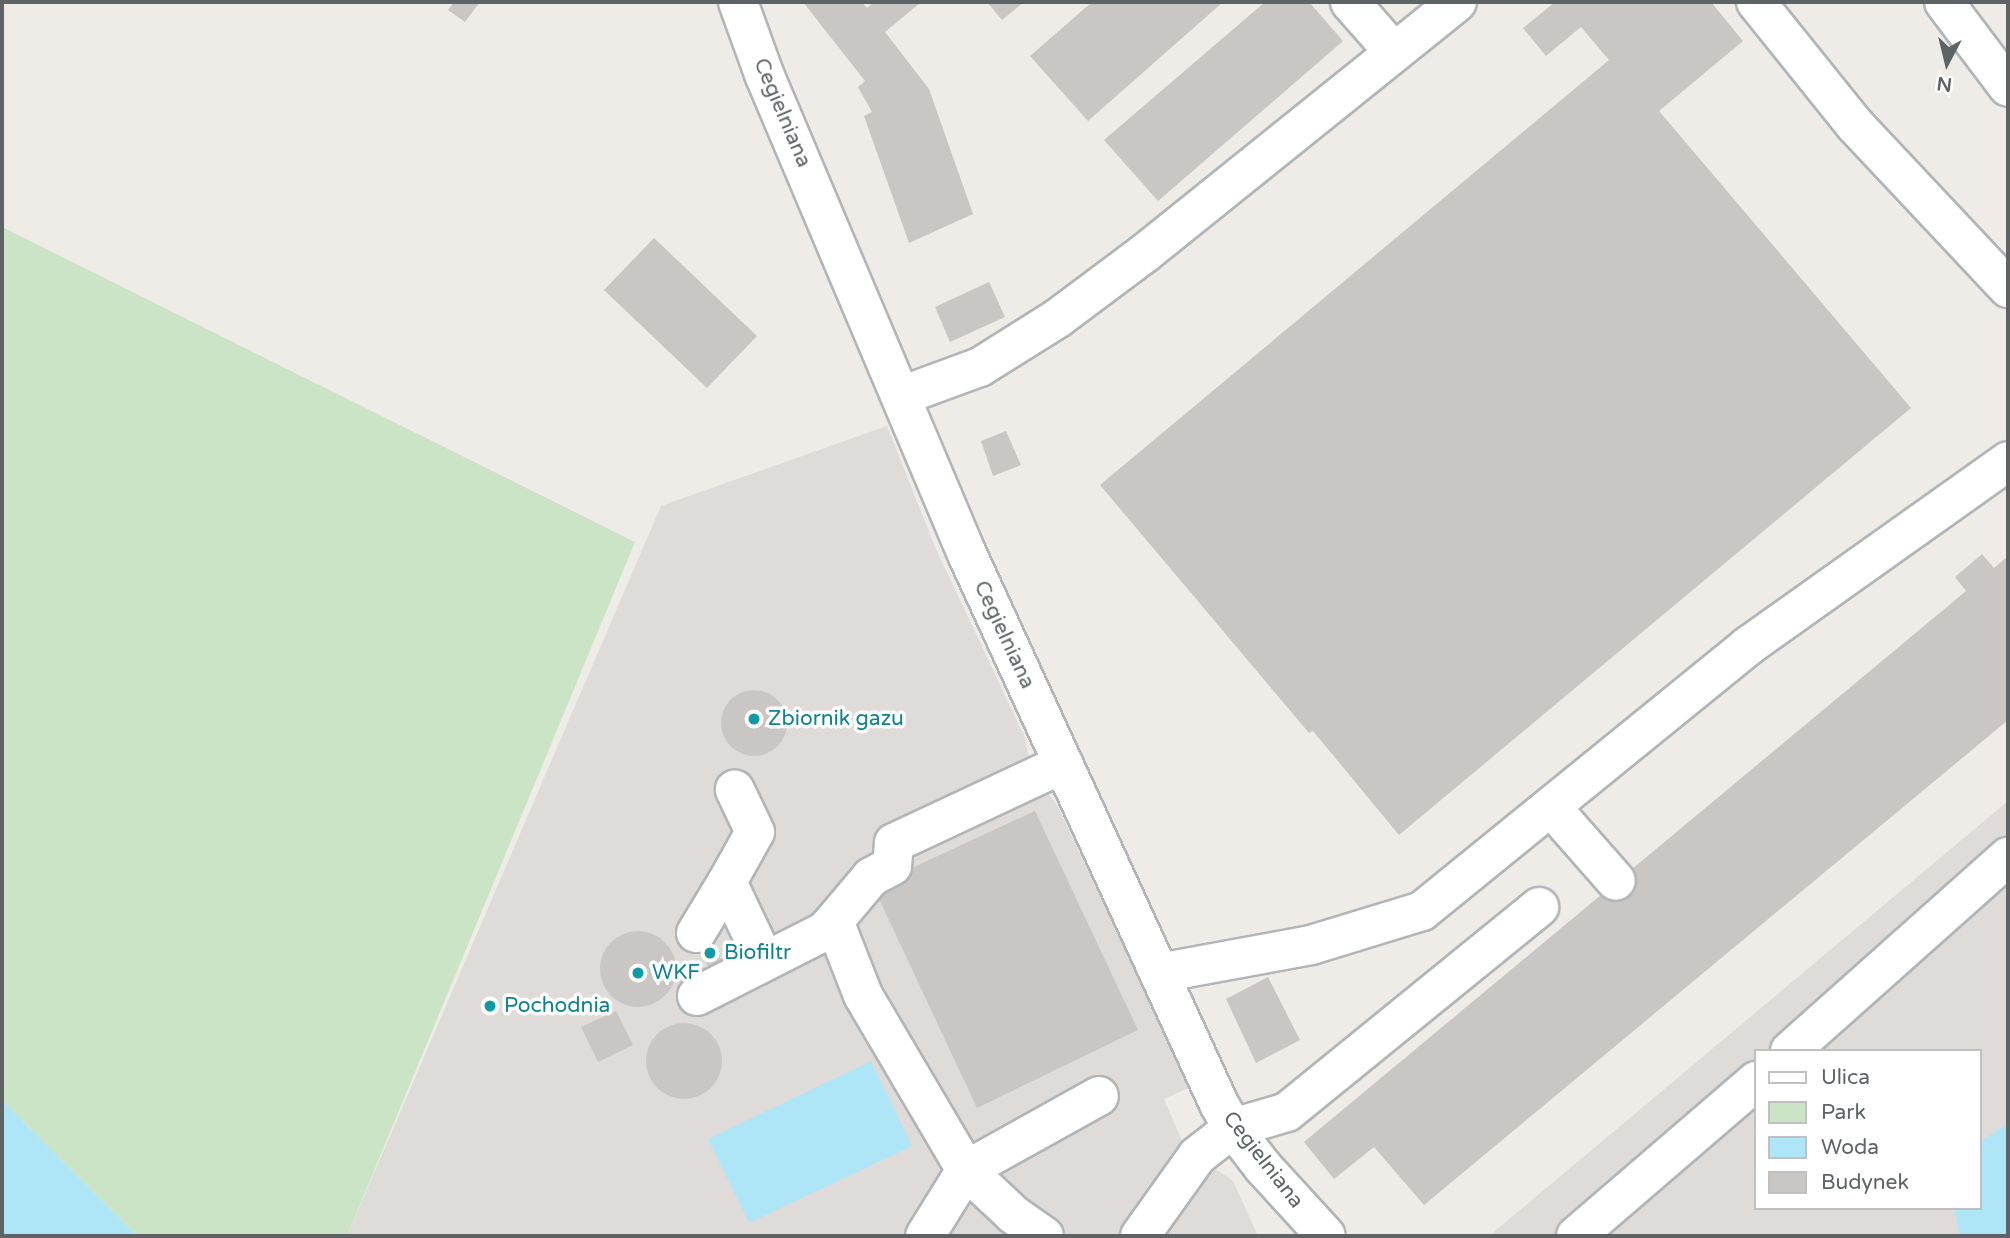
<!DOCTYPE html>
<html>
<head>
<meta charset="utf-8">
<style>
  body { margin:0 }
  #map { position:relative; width:2010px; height:1238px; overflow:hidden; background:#efebe7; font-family:"Varela Round",sans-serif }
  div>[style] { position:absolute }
  .industrial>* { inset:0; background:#dedbd9 }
  .green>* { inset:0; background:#cce4c6 }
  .water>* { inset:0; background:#afe6f7 }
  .building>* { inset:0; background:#cac6c3 }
  .round { border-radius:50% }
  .roads { filter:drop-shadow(2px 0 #b2b5b7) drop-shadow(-2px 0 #b2b5b7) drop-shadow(0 2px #b2b5b7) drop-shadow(0 -2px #b2b5b7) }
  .minor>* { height:38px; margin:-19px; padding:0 19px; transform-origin:19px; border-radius:19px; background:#fff }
  .dots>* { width:19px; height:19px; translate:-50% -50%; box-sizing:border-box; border:4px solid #fff; border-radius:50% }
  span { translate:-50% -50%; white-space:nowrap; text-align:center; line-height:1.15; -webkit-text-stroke:7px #fff; paint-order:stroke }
  .street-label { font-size:21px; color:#5e6365 }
  .culture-label { font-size:21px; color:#0d838f }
  .left { translate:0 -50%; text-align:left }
  .frame { position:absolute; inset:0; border:4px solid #5e6365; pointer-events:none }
  .legend { position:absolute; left:1754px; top:1049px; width:228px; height:161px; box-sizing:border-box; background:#fff; border:2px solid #bfc1c1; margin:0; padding:9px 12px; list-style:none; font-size:21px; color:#5e6365 }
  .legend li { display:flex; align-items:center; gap:14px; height:35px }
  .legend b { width:35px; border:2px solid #bfc1c1 }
  .north { position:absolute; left:1912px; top:28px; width:70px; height:70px; -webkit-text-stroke:5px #fff; paint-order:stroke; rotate:187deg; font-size:19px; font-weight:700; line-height:28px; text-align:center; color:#5e6365 }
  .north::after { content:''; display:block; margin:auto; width:24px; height:32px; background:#5e6365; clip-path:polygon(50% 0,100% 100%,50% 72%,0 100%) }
</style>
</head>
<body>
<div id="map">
  <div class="industrial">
    <i style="clip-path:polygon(887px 426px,935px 547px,1025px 738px,1028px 753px,1048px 793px,1057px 805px,1190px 1087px,1164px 1099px,1185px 1148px,1233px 1181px,1258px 1236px,347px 1236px,661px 506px)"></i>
    <i style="clip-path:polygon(evenodd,2008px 801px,2008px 1236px,1489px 1236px,2008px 801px,1756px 1051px,1980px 1051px,1980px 1208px,1756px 1208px,1756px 1051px)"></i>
  </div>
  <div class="green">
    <i style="clip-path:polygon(2px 227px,635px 542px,347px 1236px,137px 1236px,2px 1100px)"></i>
  </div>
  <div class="water">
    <i style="clip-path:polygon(871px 1061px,912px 1146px,749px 1223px,708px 1139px)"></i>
    <i style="clip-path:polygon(2px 1100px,137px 1236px,2px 1236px)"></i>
    <i style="clip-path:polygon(2008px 1123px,2008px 1236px,1960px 1236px,1954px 1208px,1980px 1208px,1980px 1142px)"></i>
  </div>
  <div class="building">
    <i style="clip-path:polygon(454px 2px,480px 2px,465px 22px,448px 10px)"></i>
    <i style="clip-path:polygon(803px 2px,862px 2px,867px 8px,874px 2px,921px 2px,885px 32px,929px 89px,973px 214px,909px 243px,864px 116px,872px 112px,858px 87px,865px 81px)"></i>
    <i style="clip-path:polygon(987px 2px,1024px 2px,1002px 20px)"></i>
    <i style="clip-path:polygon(1092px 2px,1223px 2px,1088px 121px,1030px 56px)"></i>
    <i style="clip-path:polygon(1265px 2px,1309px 2px,1343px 41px,1158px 201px,1104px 140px)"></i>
    <i style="clip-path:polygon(1555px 2px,1711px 2px,1743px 41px,1659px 111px,1911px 408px,1399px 835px,1313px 731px,1309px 733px,1100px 485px,1609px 60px,1581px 27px,1546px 56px,1523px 28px)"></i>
    <i style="clip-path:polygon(654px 238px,757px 336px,707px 388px,604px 290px)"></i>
    <i style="clip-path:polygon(989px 282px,1005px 317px,950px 342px,935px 307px)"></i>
    <i style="clip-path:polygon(1006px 431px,1021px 465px,993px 476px,981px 441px)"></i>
    <i style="clip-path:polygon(1982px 554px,1994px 568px,2008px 556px,2008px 720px,1424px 1205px,1374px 1147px,1334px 1179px,1304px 1142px,1966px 591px,1955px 577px)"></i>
    <i class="round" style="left:721px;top:690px;width:66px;height:66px"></i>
    <i style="clip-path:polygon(1035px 811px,1138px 1030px,977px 1108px,873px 886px)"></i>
    <i class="round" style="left:600px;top:931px;width:76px;height:76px"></i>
    <i style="clip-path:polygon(712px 940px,721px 960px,708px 966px,699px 946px)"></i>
    <i style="clip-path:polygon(1268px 977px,1300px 1040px,1256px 1063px,1226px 999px)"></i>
    <i style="clip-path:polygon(486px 998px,498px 1004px,494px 1014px,482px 1009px)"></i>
    <i style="clip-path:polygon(616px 1011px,633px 1045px,598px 1062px,581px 1027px)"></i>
    <i class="round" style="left:646px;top:1023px;width:76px;height:76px"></i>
  </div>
  <div class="roads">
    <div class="minor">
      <i style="left:738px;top:2px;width:77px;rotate:70.1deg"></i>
      <i style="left:764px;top:74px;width:521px;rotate:67.08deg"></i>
      <i style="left:967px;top:554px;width:605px;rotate:65.38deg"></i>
      <i style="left:1219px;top:1104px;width:28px;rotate:60deg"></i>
      <i style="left:1233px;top:1128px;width:49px;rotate:52.4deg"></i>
      <i style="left:1263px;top:1167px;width:93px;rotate:47.6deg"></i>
      <i style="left:1350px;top:2px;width:65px;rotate:48.7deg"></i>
      <i style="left:1756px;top:2px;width:158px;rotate:51.2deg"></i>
      <i style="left:1855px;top:125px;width:224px;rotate:46.8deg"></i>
      <i style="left:1944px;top:2px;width:106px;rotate:53deg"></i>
      <i style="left:901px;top:396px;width:84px;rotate:-20.2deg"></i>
      <i style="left:980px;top:367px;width:92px;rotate:-32.1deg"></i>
      <i style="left:1058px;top:318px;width:109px;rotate:-36.8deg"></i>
      <i style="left:1145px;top:253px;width:400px;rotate:-38.8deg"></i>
      <i style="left:1551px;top:807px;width:98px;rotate:48.7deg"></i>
      <i style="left:727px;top:882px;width:57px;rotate:-60.8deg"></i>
      <i style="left:755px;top:832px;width:47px;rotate:-115.5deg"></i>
      <i style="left:696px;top:933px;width:60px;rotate:-58.7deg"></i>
      <i style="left:727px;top:882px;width:86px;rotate:64.6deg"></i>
      <i style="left:1159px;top:973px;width:155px;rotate:-10.4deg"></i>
      <i style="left:1311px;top:945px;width:116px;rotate:-17deg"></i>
      <i style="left:1422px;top:911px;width:420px;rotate:-39.1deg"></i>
      <i style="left:1748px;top:646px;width:319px;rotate:-35.4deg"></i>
      <i style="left:697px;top:996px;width:144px;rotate:-26.9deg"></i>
      <i style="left:825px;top:931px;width:13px;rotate:-48deg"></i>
      <i style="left:1790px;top:1051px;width:292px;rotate:-41.7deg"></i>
      <i style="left:925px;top:1236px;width:78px;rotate:-58.2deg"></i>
      <i style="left:966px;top:1170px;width:203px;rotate:-120.5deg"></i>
      <i style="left:863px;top:995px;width:79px;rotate:-111.4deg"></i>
      <i style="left:834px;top:921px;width:57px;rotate:-49.9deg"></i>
      <i style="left:871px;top:877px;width:24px;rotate:-28deg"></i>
      <i style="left:892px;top:866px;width:23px;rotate:-85deg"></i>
      <i style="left:894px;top:843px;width:187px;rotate:-25.1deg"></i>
      <i style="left:1044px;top:1236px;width:38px;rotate:-145deg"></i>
      <i style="left:1013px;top:1214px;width:64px;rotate:-136.9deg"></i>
      <i style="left:966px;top:1170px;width:152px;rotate:-29.1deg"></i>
      <i style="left:1140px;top:1236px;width:98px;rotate:-54.5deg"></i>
      <i style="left:1197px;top:1156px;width:46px;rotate:-37.9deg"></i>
      <i style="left:1233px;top:1128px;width:56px;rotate:-16.5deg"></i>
      <i style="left:1287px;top:1112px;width:325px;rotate:-39.1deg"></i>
      <i style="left:1576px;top:1236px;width:238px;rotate:-40.7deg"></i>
    </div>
  </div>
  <div class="dots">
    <i style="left:754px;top:719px;background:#0f9aa8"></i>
    <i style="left:710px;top:953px;background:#0f9aa8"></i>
    <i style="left:638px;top:973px;background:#0f9aa8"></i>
    <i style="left:490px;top:1006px;background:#0f9aa8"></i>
  </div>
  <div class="street-label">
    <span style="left:782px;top:113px;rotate:67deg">Cegielniana</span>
    <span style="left:1004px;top:635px;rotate:65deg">Cegielniana</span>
    <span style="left:1263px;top:1160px;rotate:52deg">Cegielniana</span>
  </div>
  <div class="culture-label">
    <span class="left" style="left:768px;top:719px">Zbiornik gazu</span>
    <span class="left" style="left:724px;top:953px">Biofiltr</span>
    <span class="left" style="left:652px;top:973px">WKF</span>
    <span class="left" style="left:504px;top:1006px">Pochodnia</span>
  </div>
  <div class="frame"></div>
  <ul class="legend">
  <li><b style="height:9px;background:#fff"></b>Ulica</li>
  <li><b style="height:19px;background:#cce4c6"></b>Park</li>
  <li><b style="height:19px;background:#afe6f7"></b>Woda</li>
  <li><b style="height:19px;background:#cac6c3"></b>Budynek</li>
  </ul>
  <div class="north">N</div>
</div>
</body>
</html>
